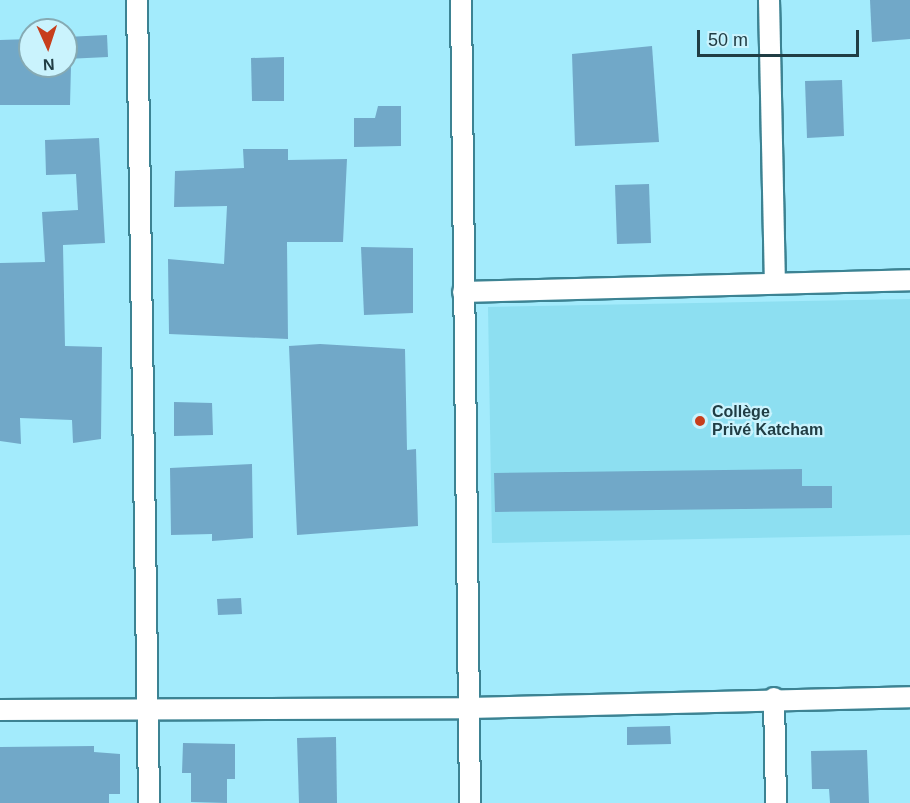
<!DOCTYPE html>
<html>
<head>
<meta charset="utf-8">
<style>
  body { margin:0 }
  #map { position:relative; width:910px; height:803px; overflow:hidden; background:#a3ebfc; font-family:Helvetica,sans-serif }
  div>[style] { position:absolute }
  .built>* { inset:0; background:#8ddff1 }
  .building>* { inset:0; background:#71a8c8 }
  .roads { filter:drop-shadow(2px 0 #3c8393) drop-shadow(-2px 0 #3c8393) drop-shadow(0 2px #3c8393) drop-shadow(0 -2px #3c8393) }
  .street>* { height:20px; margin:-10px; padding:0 10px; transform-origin:10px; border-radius:10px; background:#fff }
  .dots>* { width:16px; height:16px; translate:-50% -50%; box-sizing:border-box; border:3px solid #caf3fd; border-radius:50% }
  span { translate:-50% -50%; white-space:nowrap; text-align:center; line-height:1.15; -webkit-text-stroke:4.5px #caf3fd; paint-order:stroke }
  .poi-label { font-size:16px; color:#203d44; font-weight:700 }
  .left { translate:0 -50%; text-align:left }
  .north { position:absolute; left:18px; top:18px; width:60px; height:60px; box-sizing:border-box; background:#caf3fd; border:2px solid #86aab3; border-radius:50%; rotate:177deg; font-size:16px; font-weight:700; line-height:24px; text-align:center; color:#203d44 }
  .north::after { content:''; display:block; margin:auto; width:21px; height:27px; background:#c73e1c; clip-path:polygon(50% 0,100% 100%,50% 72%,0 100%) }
  .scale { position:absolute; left:697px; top:30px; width:162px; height:27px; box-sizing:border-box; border:3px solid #203d44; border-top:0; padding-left:8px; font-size:18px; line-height:21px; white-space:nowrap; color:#203d44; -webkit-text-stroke:4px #caf3fd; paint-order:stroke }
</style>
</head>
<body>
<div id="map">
  <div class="built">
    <i style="clip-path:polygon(910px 299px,910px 535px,492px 543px,488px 307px)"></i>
  </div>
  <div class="building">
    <i style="clip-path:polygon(870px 0,910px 0,910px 39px,872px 42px)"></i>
    <i style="clip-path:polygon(107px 35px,108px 57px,66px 59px,66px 37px)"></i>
    <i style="clip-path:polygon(30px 39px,30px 66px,71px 66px,70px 105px,0 105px,0 40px)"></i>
    <i style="clip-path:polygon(652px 46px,659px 142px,575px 146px,572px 54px)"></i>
    <i style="clip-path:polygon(284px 57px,284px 101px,252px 101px,251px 58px)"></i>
    <i style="clip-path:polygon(842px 80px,844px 136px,807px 138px,805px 81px)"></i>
    <i style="clip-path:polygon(378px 106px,401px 106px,401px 146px,354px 147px,354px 118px,375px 118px)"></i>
    <i style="clip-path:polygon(99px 138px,105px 243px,63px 245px,65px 346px,102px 347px,101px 439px,73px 443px,72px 420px,20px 418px,21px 444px,0 441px,0 263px,45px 262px,42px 212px,78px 210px,76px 174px,46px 175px,45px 140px)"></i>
    <i style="clip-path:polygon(243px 149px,288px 149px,288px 160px,347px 159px,343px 242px,287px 242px,288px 339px,169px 334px,168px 259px,224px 264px,227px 206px,174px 207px,175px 171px,244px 168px)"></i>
    <i style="clip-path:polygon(649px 184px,651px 243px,617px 244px,615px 185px)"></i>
    <i style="clip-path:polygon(361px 247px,413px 248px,413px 313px,364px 315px)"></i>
    <i style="clip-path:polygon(320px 344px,405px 349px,407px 450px,416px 449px,418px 526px,297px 535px,289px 346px)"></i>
    <i style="clip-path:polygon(174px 402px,212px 403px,213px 435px,174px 436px)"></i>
    <i style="clip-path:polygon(252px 464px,253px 538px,212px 541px,212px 534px,171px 535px,170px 468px)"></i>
    <i style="clip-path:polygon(802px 469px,802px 486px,832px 486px,832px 508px,495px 512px,494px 473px)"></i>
    <i style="clip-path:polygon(241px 598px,242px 614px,218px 615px,217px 599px)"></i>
    <i style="clip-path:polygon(670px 726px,671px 744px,627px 745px,627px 727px)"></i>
    <i style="clip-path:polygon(336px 737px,337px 803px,299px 803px,297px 738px)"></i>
    <i style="clip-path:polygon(183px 743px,235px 744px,235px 779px,227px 779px,227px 803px,191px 802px,191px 773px,182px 773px)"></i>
    <i style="clip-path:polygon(94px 746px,94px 752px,120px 754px,120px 794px,109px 794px,109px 803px,0 803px,0 747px)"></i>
    <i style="clip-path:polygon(867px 750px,869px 803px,830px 803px,829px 789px,812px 789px,811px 751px)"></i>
  </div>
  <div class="roads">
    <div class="street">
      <i style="left:137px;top:0;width:803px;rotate:89.14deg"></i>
      <i style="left:461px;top:0;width:803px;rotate:89.36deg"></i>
      <i style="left:769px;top:0;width:281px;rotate:88.8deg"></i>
      <i style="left:463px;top:292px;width:447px;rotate:-1.5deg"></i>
      <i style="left:774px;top:698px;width:105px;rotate:88.9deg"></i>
      <i style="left:0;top:710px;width:468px;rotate:-0.2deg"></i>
      <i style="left:468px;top:708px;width:442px;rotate:-1.4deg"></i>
    </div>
  </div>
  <div class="dots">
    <i style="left:700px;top:421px;background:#c73e1c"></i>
  </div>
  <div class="poi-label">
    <span class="left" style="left:712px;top:421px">Collège<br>Privé Katcham</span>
  </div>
  <div class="north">N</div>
  <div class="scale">50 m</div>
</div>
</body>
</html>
